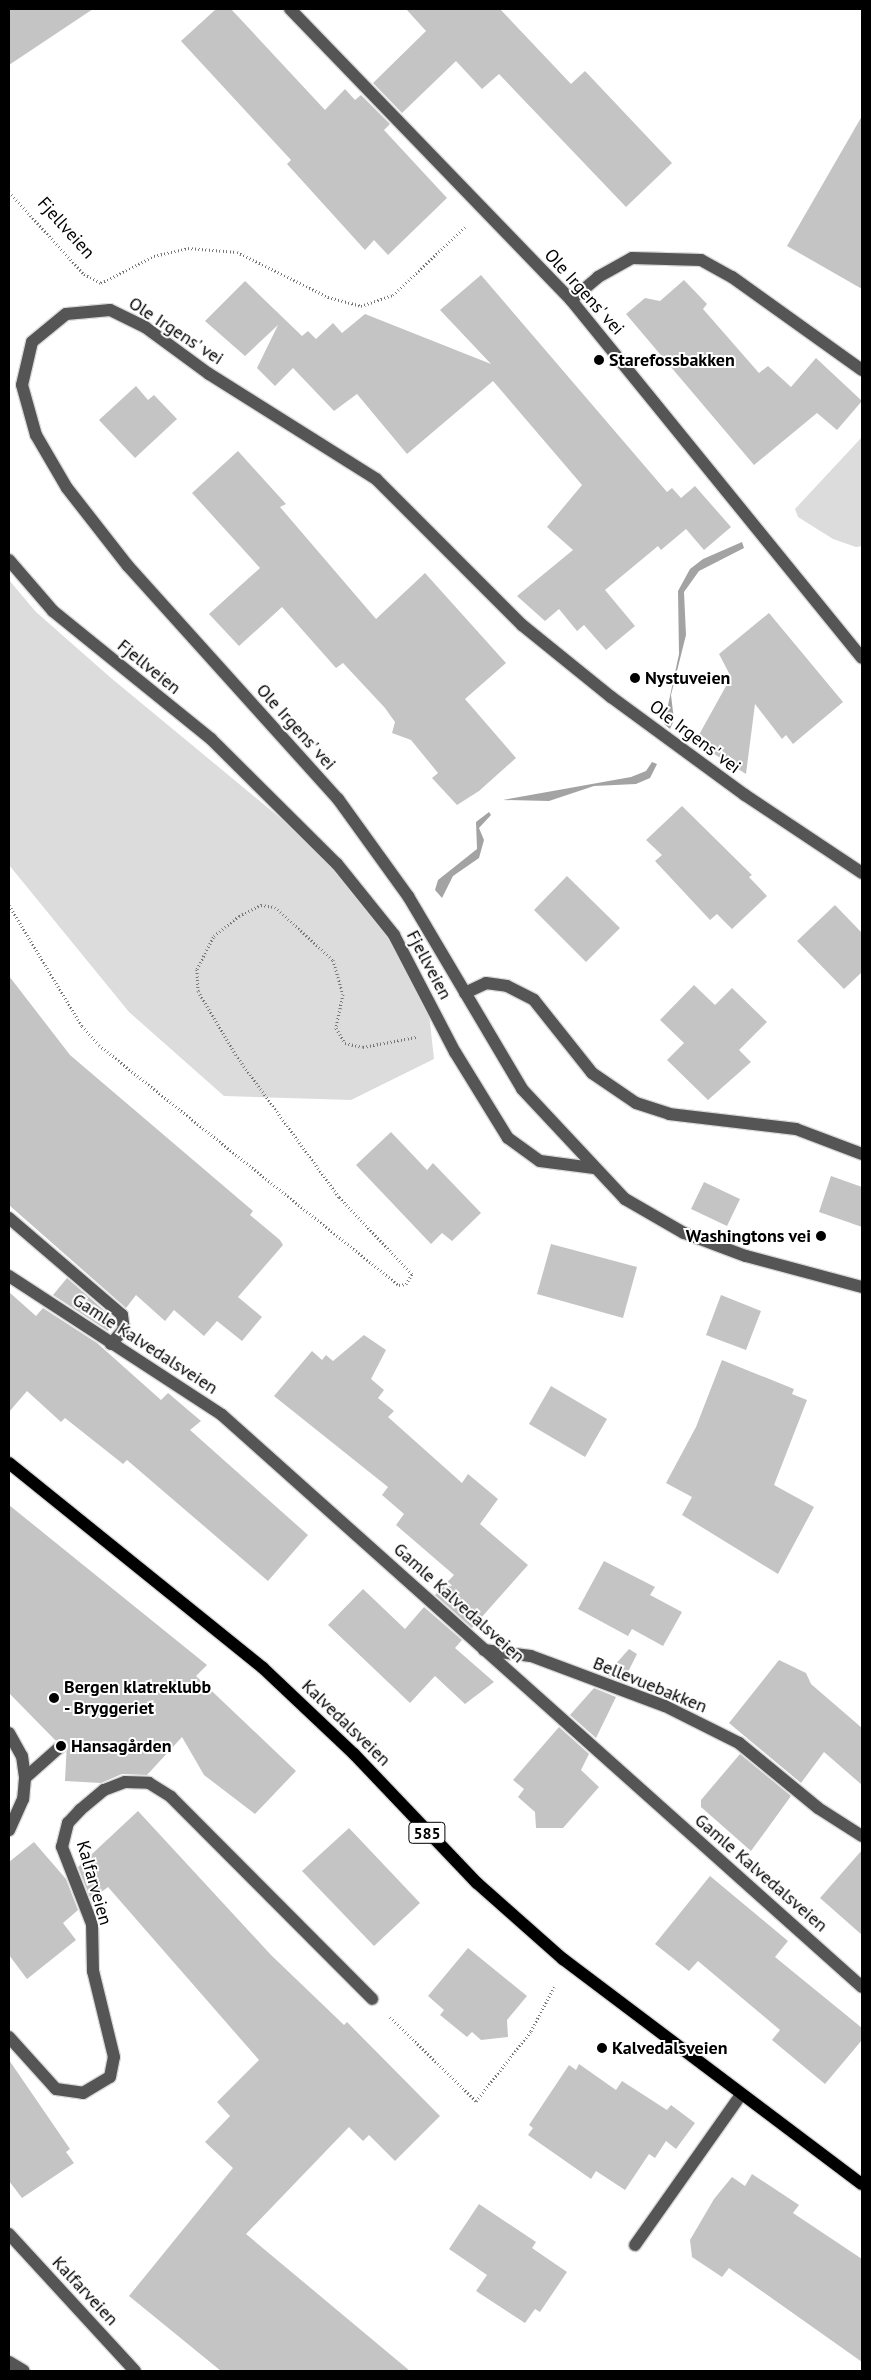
<!DOCTYPE html>
<html>
<head>
<meta charset="utf-8">
<style>
  body { margin:0 }
  #map { position:relative; width:871px; height:2380px; overflow:hidden; background:#fff; font-family:"PT Sans",sans-serif }
  div>[style] { position:absolute }
  .green>* { inset:0; background:#dcdcdc }
  .water>* { inset:0; background:#a3a3a3 }
  .building>* { inset:0; background:#c4c4c4 }
  .path>* { height:3px; margin-top:-1.5px; transform-origin:0; background:repeating-linear-gradient(90deg,#777 0 1px,transparent 0 3.5px) }
  .roads { filter:drop-shadow(1px 0 #dbdbdb) drop-shadow(-1px 0 #dbdbdb) drop-shadow(0 1px #dbdbdb) drop-shadow(0 -1px #dbdbdb) }
  .minor>* { height:12px; margin:-6px; padding:0 6px; transform-origin:6px; border-radius:6px; background:#555 }
  .major>* { height:12px; margin:-6px; padding:0 6px; transform-origin:6px; border-radius:6px; background:#000 }
  .dots>* { width:14px; height:14px; translate:-50% -50%; box-sizing:border-box; border:2px solid #fff; border-radius:50% }
  span { translate:-50% -50%; white-space:nowrap; text-align:center; line-height:1.15; -webkit-text-stroke:4px #fff; paint-order:stroke }
  .shield-label span { padding:1px 4px; background:#fff; border:1px solid; border-radius:4px; -webkit-text-stroke-width:0 }
  .shield-label { font-size:16px; color:#000; font-weight:700 }
  .street-label { font-size:18px; color:#000 }
  .poi-label { font-size:18px; color:#000; font-weight:700 }
  .left { translate:0 -50%; text-align:left }
  .right { translate:-100% -50%; text-align:right }
  .frame { position:absolute; inset:0; border:10px solid #000; pointer-events:none }
</style>
</head>
<body>
<div id="map">
  <div class="green">
    <i style="clip-path:polygon(862px 437px,862px 546px,856px 547px,833px 539px,798px 517px,795px 509px)"></i>
    <i style="clip-path:polygon(9px 580px,36px 612px,111px 678px,348px 874px,428px 1004px,434px 1059px,351px 1100px,224px 1096px,129px 1012px,9px 865px)"></i>
  </div>
  <div class="water">
    <i style="clip-path:polygon(742px 542px,744px 548px,699px 571px,684px 592px,686px 635px,671px 695px,674px 720px,670px 729px,664px 724px,679px 654px,678px 591px,690px 569px,703px 559px)"></i>
    <i style="clip-path:polygon(652px 762px,657px 764px,650px 778px,636px 784px,594px 786px,549px 801px,503px 800px,631px 777px,646px 771px)"></i>
    <i style="clip-path:polygon(489px 812px,491px 815px,479px 828px,484px 840px,479px 858px,453px 876px,442px 898px,435px 890px,438px 880px,477px 849px,476px 822px)"></i>
  </div>
  <div class="building">
    <i style="clip-path:polygon(9px 9px,93px 9px,9px 65px)"></i>
    <i style="clip-path:polygon(216px 9px,231px 9px,325px 110px,345px 89px,355px 100px,361px 95px,390px 124px,384px 130px,447px 198px,388px 255px,374px 240px,365px 250px,287px 164px,291px 160px,181px 41px)"></i>
    <i style="clip-path:polygon(406px 9px,500px 9px,571px 84px,585px 71px,672px 163px,626px 207px,499px 74px,482px 89px,456px 61px,402px 113px,373px 83px,426px 31px)"></i>
    <i style="clip-path:polygon(862px 116px,862px 289px,787px 246px)"></i>
    <i style="clip-path:polygon(481px 275px,667px 492px,672px 488px,681px 498px,695px 486px,731px 527px,704px 550px,686px 529px,661px 550px,658px 546px,605px 590px,635px 626px,606px 650px,584px 625px,577px 631px,559px 609px,545px 621px,517px 596px,573px 550px,547px 527px,582px 485px,493px 381px,407px 454px,357px 394px,334px 411px,293px 368px,275px 386px,257px 368px,278px 325px,245px 356px,205px 321px,245px 281px,302px 336px,308px 331px,316px 339px,333px 323px,342px 333px,365px 314px,491px 364px,440px 310px)"></i>
    <i style="clip-path:polygon(684px 280px,707px 304px,703px 309px,759px 373px,768px 366px,791px 387px,816px 358px,862px 401px,837px 430px,817px 413px,754px 465px,626px 314px,645px 298px,660px 301px)"></i>
    <i style="clip-path:polygon(136px 386px,148px 400px,154px 395px,177px 419px,135px 458px,99px 420px)"></i>
    <i style="clip-path:polygon(238px 451px,286px 504px,280px 507px,376px 619px,425px 573px,506px 663px,465px 699px,516px 758px,479px 791px,457px 805px,432px 778px,438px 773px,411px 740px,392px 733px,395px 722px,385px 708px,343px 663px,336px 668px,282px 607px,239px 646px,209px 614px,260px 568px,192px 493px)"></i>
    <i style="clip-path:polygon(769px 613px,843px 702px,793px 744px,786px 735px,782px 739px,755px 704px,746px 774px,695px 742px,731px 677px,719px 654px)"></i>
    <i style="clip-path:polygon(682px 806px,752px 875px,749px 877px,767px 896px,732px 929px,717px 914px,710px 920px,655px 861px,662px 855px,646px 840px)"></i>
    <i style="clip-path:polygon(567px 876px,620px 928px,586px 962px,534px 910px)"></i>
    <i style="clip-path:polygon(835px 905px,862px 933px,862px 972px,844px 989px,797px 941px)"></i>
    <i style="clip-path:polygon(9px 976px,70px 1055px,253px 1211px,250px 1215px,280px 1240px,283px 1245px,238px 1297px,262px 1317px,242px 1341px,217px 1321px,204px 1336px,174px 1310px,165px 1321px,136px 1295px,126px 1308px,9px 1205px)"></i>
    <i style="clip-path:polygon(694px 985px,715px 1005px,732px 988px,767px 1022px,739px 1050px,751px 1062px,708px 1100px,667px 1060px,684px 1043px,660px 1020px)"></i>
    <i style="clip-path:polygon(391px 1132px,427px 1170px,433px 1163px,481px 1213px,452px 1241px,442px 1233px,431px 1244px,356px 1165px)"></i>
    <i style="clip-path:polygon(831px 1176px,862px 1187px,862px 1227px,819px 1212px)"></i>
    <i style="clip-path:polygon(704px 1182px,740px 1199px,727px 1226px,691px 1209px)"></i>
    <i style="clip-path:polygon(551px 1244px,637px 1267px,623px 1318px,537px 1294px)"></i>
    <i style="clip-path:polygon(67px 1278px,114px 1319px,108px 1331px,53px 1295px)"></i>
    <i style="clip-path:polygon(9px 1292px,36px 1316px,43px 1308px,97px 1343px,161px 1400px,168px 1393px,201px 1421px,190px 1430px,308px 1535px,268px 1581px,127px 1460px,123px 1464px,65px 1418px,61px 1422px,27px 1391px,9px 1412px)"></i>
    <i style="clip-path:polygon(721px 1295px,761px 1311px,746px 1350px,706px 1335px)"></i>
    <i style="clip-path:polygon(364px 1335px,386px 1350px,371px 1379px,384px 1390px,378px 1398px,394px 1411px,388px 1417px,462px 1483px,468px 1474px,498px 1499px,480px 1524px,528px 1565px,472px 1628px,435px 1595px,454px 1575px,396px 1525px,404px 1514px,382px 1495px,388px 1487px,274px 1396px,312px 1351px,322px 1360px,326px 1355px,333px 1361px)"></i>
    <i style="clip-path:polygon(722px 1360px,794px 1389px,792px 1394px,807px 1400px,774px 1485px,814px 1507px,778px 1574px,682px 1515px,692px 1497px,666px 1483px,696px 1427px)"></i>
    <i style="clip-path:polygon(551px 1386px,607px 1419px,585px 1457px,529px 1424px)"></i>
    <i style="clip-path:polygon(9px 1505px,207px 1665px,196px 1676px,296px 1771px,255px 1814px,204px 1775px,182px 1737px,147px 1775px,122px 1774px,101px 1783px,65px 1781px,67px 1741px,55px 1740px,9px 1693px)"></i>
    <i style="clip-path:polygon(604px 1561px,655px 1587px,650px 1595px,682px 1612px,663px 1646px,632px 1629px,628px 1636px,578px 1609px)"></i>
    <i style="clip-path:polygon(363px 1589px,405px 1629px,424px 1607px,462px 1640px,455px 1648px,494px 1682px,465px 1704px,435px 1676px,410px 1703px,328px 1625px)"></i>
    <i style="clip-path:polygon(629px 1649px,637px 1654px,623px 1682px,606px 1675px)"></i>
    <i style="clip-path:polygon(779px 1660px,806px 1673px,811px 1684px,862px 1728px,862px 1785px,824px 1752px,801px 1783px,729px 1723px)"></i>
    <i style="clip-path:polygon(594px 1688px,616px 1697px,596px 1738px,570px 1715px)"></i>
    <i style="clip-path:polygon(559px 1727px,589px 1754px,581px 1770px,599px 1787px,563px 1828px,536px 1828px,535px 1812px,518px 1797px,524px 1789px,513px 1780px)"></i>
    <i style="clip-path:polygon(740px 1754px,791px 1796px,751px 1851px,701px 1807px,701px 1800px)"></i>
    <i style="clip-path:polygon(138px 1811px,271px 1955px,344px 2025px,347px 2022px,440px 2116px,395px 2161px,369px 2135px,363px 2141px,349px 2127px,246px 2234px,410px 2371px,221px 2371px,129px 2296px,233px 2168px,205px 2142px,230px 2116px,217px 2102px,259px 2060px,108px 1887px,91px 1900px,78px 1867px)"></i>
    <i style="clip-path:polygon(349px 1828px,420px 1903px,374px 1946px,302px 1871px)"></i>
    <i style="clip-path:polygon(34px 1842px,66px 1879px,78px 1910px,63px 1923px,76px 1940px,27px 1979px,9px 1955px,9px 1862px)"></i>
    <i style="clip-path:polygon(862px 1850px,862px 1935px,820px 1898px)"></i>
    <i style="clip-path:polygon(710px 1876px,788px 1941px,775px 1957px,862px 2028px,862px 2040px,825px 2084px,772px 2040px,780px 2030px,698px 1961px,689px 1971px,655px 1944px)"></i>
    <i style="clip-path:polygon(468px 1948px,527px 1996px,507px 2020px,508px 2037px,481px 2040px,472px 2032px,467px 2037px,440px 2015px,444px 2010px,428px 1996px)"></i>
    <i style="clip-path:polygon(9px 2060px,70px 2149px,66px 2152px,74px 2163px,22px 2198px,9px 2181px)"></i>
    <i style="clip-path:polygon(579px 2064px,616px 2090px,622px 2081px,667px 2110px,671px 2105px,695px 2123px,676px 2149px,666px 2141px,655px 2158px,649px 2154px,625px 2190px,596px 2171px,591px 2179px,528px 2135px,533px 2128px,529px 2125px,569px 2065px,576px 2070px)"></i>
    <i style="clip-path:polygon(752px 2174px,799px 2205px,793px 2213px,862px 2259px,862px 2362px,729px 2268px,722px 2277px,692px 2257px,690px 2240px,714px 2199px,732px 2177px,745px 2186px)"></i>
    <i style="clip-path:polygon(479px 2204px,536px 2242px,532px 2248px,567px 2272px,540px 2312px,535px 2309px,525px 2323px,476px 2291px,487px 2275px,449px 2249px)"></i>
  </div>
  <div class="path">
    <i style="left:9px;top:192px;width:111px;rotate:47.6deg"></i>
    <i style="left:84px;top:274px;width:19px;rotate:28deg"></i>
    <i style="left:101px;top:283px;width:59px;rotate:-27deg"></i>
    <i style="left:154px;top:256px;width:35px;rotate:-13deg"></i>
    <i style="left:188px;top:248px;width:49px;rotate:4.7deg"></i>
    <i style="left:237px;top:252px;width:102px;rotate:26.3deg"></i>
    <i style="left:328px;top:297px;width:34px;rotate:15deg"></i>
    <i style="left:361px;top:306px;width:34px;rotate:-19deg"></i>
    <i style="left:393px;top:295px;width:99px;rotate:-43.4deg"></i>
    <i style="left:9px;top:905px;width:141px;rotate:58.9deg"></i>
    <i style="left:82px;top:1026px;width:25px;rotate:48deg"></i>
    <i style="left:99px;top:1045px;width:384px;rotate:38.7deg"></i>
    <i style="left:399px;top:1285px;width:7px;rotate:-8deg"></i>
    <i style="left:406px;top:1284px;width:12px;rotate:-59deg"></i>
    <i style="left:412px;top:1274px;width:106px;rotate:-133.5deg"></i>
    <i style="left:339px;top:1197px;width:175px;rotate:-126deg"></i>
    <i style="left:236px;top:1055px;width:74px;rotate:-120.7deg"></i>
    <i style="left:198px;top:991px;width:22px;rotate:-93deg"></i>
    <i style="left:197px;top:969px;width:37px;rotate:-63deg"></i>
    <i style="left:214px;top:936px;width:32px;rotate:-39deg"></i>
    <i style="left:239px;top:916px;width:25px;rotate:-27deg"></i>
    <i style="left:261px;top:905px;width:14px;rotate:8deg"></i>
    <i style="left:275px;top:907px;width:79px;rotate:42.4deg"></i>
    <i style="left:333px;top:960px;width:35px;rotate:74deg"></i>
    <i style="left:343px;top:994px;width:35px;rotate:102deg"></i>
    <i style="left:336px;top:1028px;width:17px;rotate:59deg"></i>
    <i style="left:345px;top:1043px;width:18px;rotate:13deg"></i>
    <i style="left:363px;top:1047px;width:54px;rotate:-10.7deg"></i>
    <i style="left:390px;top:2017px;width:120px;rotate:44.3deg"></i>
    <i style="left:476px;top:2101px;width:89px;rotate:-51.8deg"></i>
    <i style="left:531px;top:2031px;width:50px;rotate:-62.4deg"></i>
  </div>
  <div class="roads">
    <div class="minor">
      <i style="left:290px;top:9px;width:405px;rotate:46deg"></i>
      <i style="left:571px;top:300px;width:461px;rotate:50.9deg"></i>
      <i style="left:571px;top:300px;width:35px;rotate:-40deg"></i>
      <i style="left:598px;top:277px;width:39px;rotate:-29deg"></i>
      <i style="left:632px;top:258px;width:69px;rotate:1.7deg"></i>
      <i style="left:701px;top:260px;width:35px;rotate:29deg"></i>
      <i style="left:732px;top:277px;width:160px;rotate:35.6deg"></i>
      <i style="left:9px;top:560px;width:67px;rotate:49.2deg"></i>
      <i style="left:53px;top:611px;width:203px;rotate:39deg"></i>
      <i style="left:211px;top:739px;width:177px;rotate:44.8deg"></i>
      <i style="left:337px;top:864px;width:91px;rotate:51.2deg"></i>
      <i style="left:394px;top:935px;width:132px;rotate:62.5deg"></i>
      <i style="left:455px;top:1052px;width:101px;rotate:58.4deg"></i>
      <i style="left:508px;top:1138px;width:39px;rotate:36deg"></i>
      <i style="left:540px;top:1161px;width:53px;rotate:7.5deg"></i>
      <i style="left:862px;top:873px;width:141px;rotate:-146.3deg"></i>
      <i style="left:745px;top:795px;width:166px;rotate:-143.8deg"></i>
      <i style="left:611px;top:697px;width:114px;rotate:-141deg"></i>
      <i style="left:522px;top:625px;width:206px;rotate:-135deg"></i>
      <i style="left:376px;top:479px;width:197px;rotate:-147.8deg"></i>
      <i style="left:209px;top:374px;width:79px;rotate:-143.7deg"></i>
      <i style="left:145px;top:327px;width:39px;rotate:-154deg"></i>
      <i style="left:110px;top:310px;width:44px;rotate:174.8deg"></i>
      <i style="left:66px;top:314px;width:44px;rotate:140.5deg"></i>
      <i style="left:32px;top:342px;width:44px;rotate:103.1deg"></i>
      <i style="left:22px;top:385px;width:52px;rotate:74.4deg"></i>
      <i style="left:36px;top:435px;width:61px;rotate:59.7deg"></i>
      <i style="left:67px;top:488px;width:99px;rotate:52deg"></i>
      <i style="left:128px;top:566px;width:314px;rotate:48deg"></i>
      <i style="left:338px;top:799px;width:120px;rotate:54.2deg"></i>
      <i style="left:408px;top:896px;width:224px;rotate:59.4deg"></i>
      <i style="left:522px;top:1089px;width:151px;rotate:46.9deg"></i>
      <i style="left:625px;top:1199px;width:68px;rotate:30deg"></i>
      <i style="left:684px;top:1233px;width:66px;rotate:20.4deg"></i>
      <i style="left:746px;top:1256px;width:120px;rotate:15deg"></i>
      <i style="left:465px;top:993px;width:23px;rotate:-25deg"></i>
      <i style="left:486px;top:983px;width:21px;rotate:8deg"></i>
      <i style="left:507px;top:986px;width:30px;rotate:27deg"></i>
      <i style="left:534px;top:1000px;width:93px;rotate:51.5deg"></i>
      <i style="left:592px;top:1073px;width:53px;rotate:34.3deg"></i>
      <i style="left:636px;top:1103px;width:35px;rotate:18deg"></i>
      <i style="left:669px;top:1114px;width:128px;rotate:6.7deg"></i>
      <i style="left:796px;top:1129px;width:71px;rotate:20.7deg"></i>
      <i style="left:9px;top:1218px;width:149px;rotate:40.6deg"></i>
      <i style="left:122px;top:1315px;width:14px;rotate:82deg"></i>
      <i style="left:124px;top:1329px;width:20px;rotate:131deg"></i>
      <i style="left:9px;top:1276px;width:254px;rotate:33.1deg"></i>
      <i style="left:222px;top:1415px;width:858px;rotate:41.79deg"></i>
      <i style="left:484px;top:1650px;width:47px;rotate:7.3deg"></i>
      <i style="left:531px;top:1656px;width:143px;rotate:20.5deg"></i>
      <i style="left:665px;top:1706px;width:83px;rotate:26.6deg"></i>
      <i style="left:739px;top:1743px;width:102px;rotate:39.4deg"></i>
      <i style="left:818px;top:1808px;width:52px;rotate:32.5deg"></i>
      <i style="left:9px;top:1733px;width:26px;rotate:61deg"></i>
      <i style="left:22px;top:1756px;width:22px;rotate:82deg"></i>
      <i style="left:25px;top:1778px;width:21px;rotate:95deg"></i>
      <i style="left:23px;top:1799px;width:34px;rotate:114deg"></i>
      <i style="left:25px;top:1778px;width:48px;rotate:-41.6deg"></i>
      <i style="left:9px;top:2037px;width:70px;rotate:47.9deg"></i>
      <i style="left:56px;top:2089px;width:27px;rotate:8deg"></i>
      <i style="left:83px;top:2093px;width:31px;rotate:-31deg"></i>
      <i style="left:110px;top:2077px;width:20px;rotate:-79deg"></i>
      <i style="left:114px;top:2057px;width:89px;rotate:-103.7deg"></i>
      <i style="left:93px;top:1971px;width:47px;rotate:-91.2deg"></i>
      <i style="left:92px;top:1924px;width:83px;rotate:-111.3deg"></i>
      <i style="left:62px;top:1847px;width:25px;rotate:-76deg"></i>
      <i style="left:68px;top:1823px;width:18px;rotate:-47deg"></i>
      <i style="left:80px;top:1810px;width:31px;rotate:-40deg"></i>
      <i style="left:104px;top:1790px;width:22px;rotate:-21deg"></i>
      <i style="left:125px;top:1782px;width:24px;rotate:2deg"></i>
      <i style="left:149px;top:1783px;width:26px;rotate:32deg"></i>
      <i style="left:171px;top:1797px;width:285px;rotate:45.1deg"></i>
      <i style="left:9px;top:2234px;width:186px;rotate:47.4deg"></i>
      <i style="left:635px;top:2245px;width:184px;rotate:-54.8deg"></i>
      <i style="left:9px;top:2362px;width:17px;rotate:31deg"></i>
    </div>
    <div class="major">
      <i style="left:9px;top:1463px;width:326px;rotate:38.9deg"></i>
      <i style="left:263px;top:1668px;width:125px;rotate:43.4deg"></i>
      <i style="left:354px;top:1754px;width:178px;rotate:46.4deg"></i>
      <i style="left:477px;top:1883px;width:115px;rotate:41.5deg"></i>
      <i style="left:563px;top:1959px;width:374px;rotate:37deg"></i>
    </div>
  </div>
  <div class="dots">
    <i style="left:599px;top:360px;background:#000"></i>
    <i style="left:635px;top:678px;background:#000"></i>
    <i style="left:821px;top:1236px;background:#000"></i>
    <i style="left:54px;top:1698px;background:#000"></i>
    <i style="left:61px;top:1746px;background:#000"></i>
    <i style="left:602px;top:2048px;background:#000"></i>
  </div>
  <div class="shield-label">
    <span style="left:427px;top:1833px">585</span>
  </div>
  <div class="street-label">
    <span style="left:66px;top:228px;rotate:48deg">Fjellveien</span>
    <span style="left:584px;top:292px;rotate:48deg">Ole Irgens' vei</span>
    <span style="left:176px;top:331px;rotate:33deg">Ole Irgens' vei</span>
    <span style="left:149px;top:667px;rotate:39deg">Fjellveien</span>
    <span style="left:296px;top:727px;rotate:48deg">Ole Irgens' vei</span>
    <span style="left:695px;top:737px;rotate:37deg">Ole Irgens' vei</span>
    <span style="left:429px;top:965px;rotate:62deg">Fjellveien</span>
    <span style="left:145px;top:1344px;rotate:33deg">Gamle Kalvedalsveien</span>
    <span style="left:459px;top:1603px;rotate:42deg">Gamle Kalvedalsveien</span>
    <span style="left:650px;top:1685px;rotate:22deg">Bellevuebakken</span>
    <span style="left:346px;top:1723px;rotate:44deg">Kalvedalsveien</span>
    <span style="left:761px;top:1873px;rotate:41deg">Gamle Kalvedalsveien</span>
    <span style="left:94px;top:1883px;rotate:74deg">Kalfarveien</span>
    <span style="left:85px;top:2291px;rotate:47deg">Kalfarveien</span>
  </div>
  <div class="poi-label">
    <span class="left" style="left:609px;top:360px">Starefossbakken</span>
    <span class="left" style="left:645px;top:678px">Nystuveien</span>
    <span class="right" style="left:811px;top:1236px">Washingtons vei</span>
    <span class="left" style="left:64px;top:1698px">Bergen klatreklubb<br>- Bryggeriet</span>
    <span class="left" style="left:71px;top:1746px">Hansagården</span>
    <span class="left" style="left:612px;top:2048px">Kalvedalsveien</span>
  </div>
  <div class="frame"></div>
</div>
</body>
</html>
